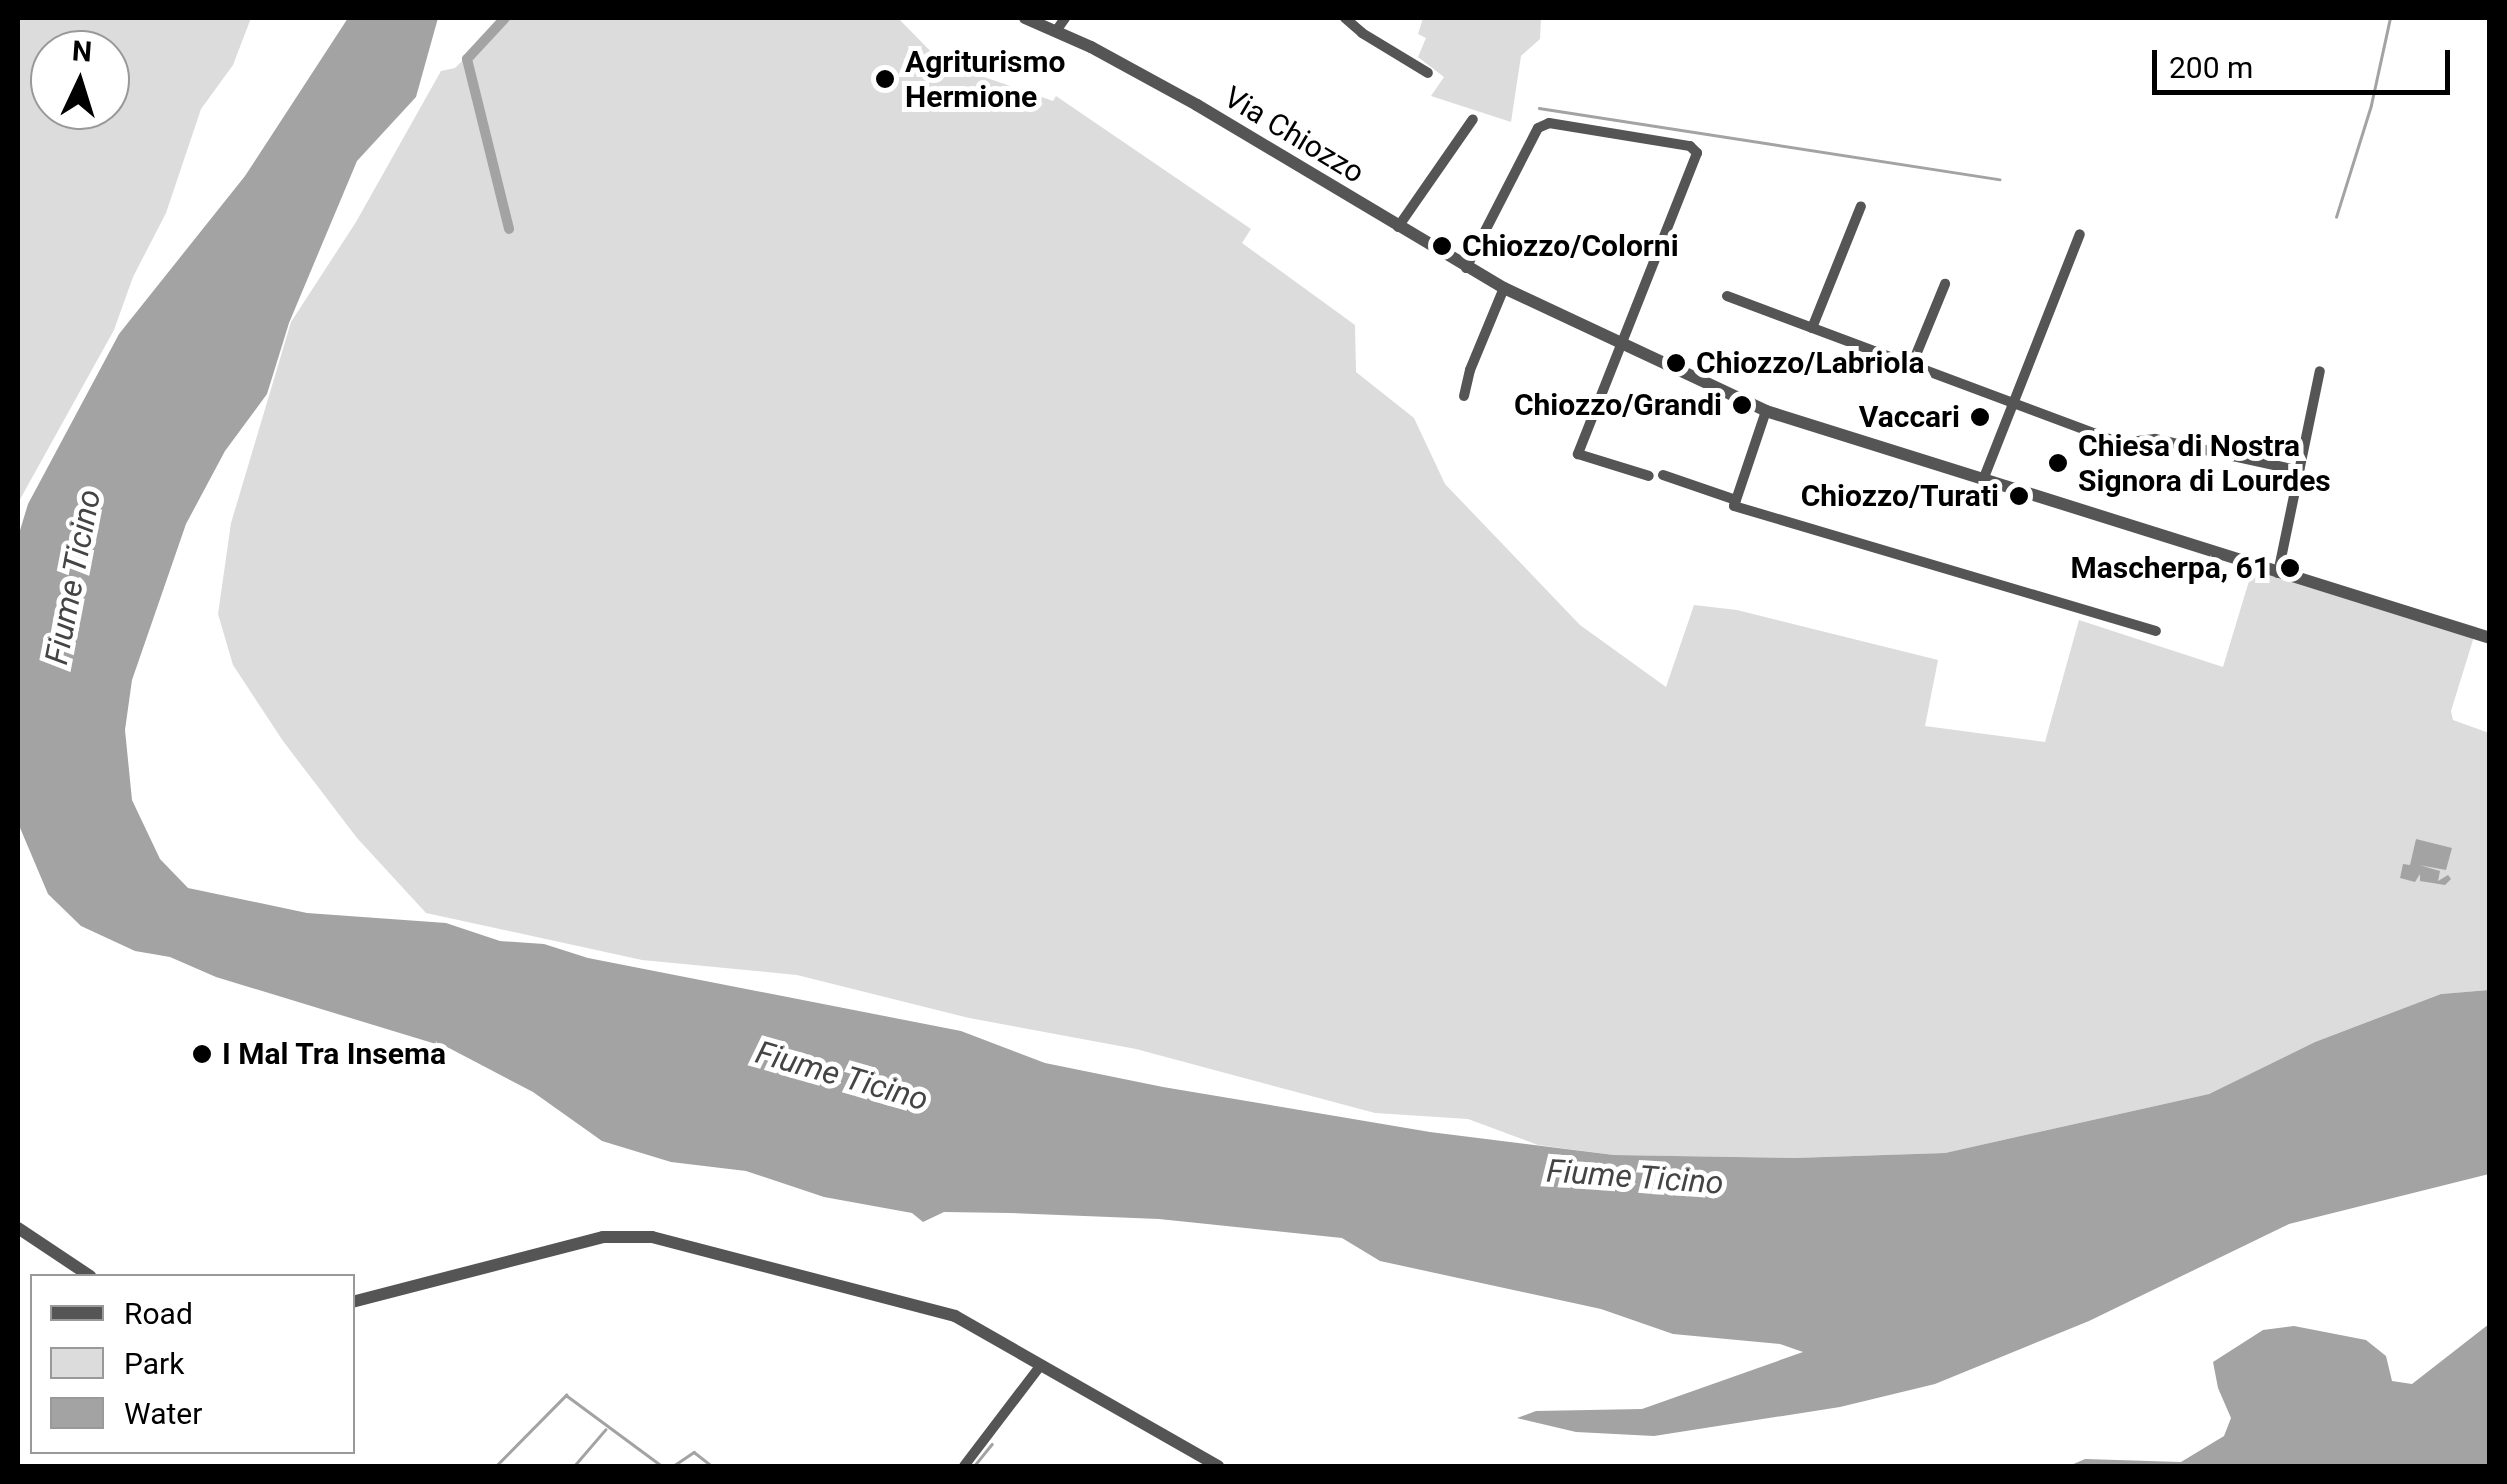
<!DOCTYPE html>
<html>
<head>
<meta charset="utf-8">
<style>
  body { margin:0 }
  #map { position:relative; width:2507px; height:1484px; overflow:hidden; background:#fff; font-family:Roboto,sans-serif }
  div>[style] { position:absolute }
  .green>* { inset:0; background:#dcdcdc }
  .water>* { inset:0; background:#a3a3a3 }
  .stream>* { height:2.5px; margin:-1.25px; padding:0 1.25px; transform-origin:1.25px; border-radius:1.25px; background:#a3a3a3 }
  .canal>* { height:10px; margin:-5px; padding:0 5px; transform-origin:5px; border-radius:5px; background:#a3a3a3 }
  .minor>* { height:10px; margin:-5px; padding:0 5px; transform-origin:5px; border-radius:5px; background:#555 }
  .tertiary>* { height:12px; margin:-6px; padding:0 6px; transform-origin:6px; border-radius:6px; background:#555 }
  .dots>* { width:28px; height:28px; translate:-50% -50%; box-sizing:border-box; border:5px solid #fff; border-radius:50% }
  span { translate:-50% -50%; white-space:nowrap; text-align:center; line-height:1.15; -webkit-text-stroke:10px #fff; paint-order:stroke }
  .poi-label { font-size:30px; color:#000; font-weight:700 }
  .left { translate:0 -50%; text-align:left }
  .right { translate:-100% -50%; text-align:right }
  .street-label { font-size:30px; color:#000 }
  .water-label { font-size:32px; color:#444; font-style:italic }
  .frame { position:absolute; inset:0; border:20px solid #000; pointer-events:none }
  .legend { position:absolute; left:30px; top:1274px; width:325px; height:180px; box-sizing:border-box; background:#fff; border:2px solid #999; margin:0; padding:12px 18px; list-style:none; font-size:30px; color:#000 }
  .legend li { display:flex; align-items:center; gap:20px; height:50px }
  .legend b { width:50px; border:2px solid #999 }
  .north { position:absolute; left:30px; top:30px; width:100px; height:100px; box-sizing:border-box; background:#fff; border:2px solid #999; border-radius:50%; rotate:4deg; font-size:28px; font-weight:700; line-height:40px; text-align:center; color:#000 }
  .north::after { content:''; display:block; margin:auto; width:35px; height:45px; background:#000; clip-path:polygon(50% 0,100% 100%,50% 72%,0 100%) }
  .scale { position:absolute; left:2152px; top:50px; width:298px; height:45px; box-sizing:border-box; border:5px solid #000; border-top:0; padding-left:12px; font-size:30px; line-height:35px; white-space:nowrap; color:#000; -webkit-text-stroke:8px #fff; paint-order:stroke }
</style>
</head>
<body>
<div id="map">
  <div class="green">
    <i style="clip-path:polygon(evenodd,18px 18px,251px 18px,233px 65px,201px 109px,166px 213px,133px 277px,114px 330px,18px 503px,18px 18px,110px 50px,110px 110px,50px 110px,50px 50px,110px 50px)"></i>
    <i style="clip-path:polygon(505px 18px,898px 18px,941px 62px,1053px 101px,1056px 96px,1251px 229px,1242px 243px,1355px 325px,1356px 372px,1414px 418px,1445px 484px,1580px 625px,1666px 687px,1694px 605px,1737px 610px,1938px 660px,1925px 726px,2045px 742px,2079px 620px,2223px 667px,2255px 561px,2477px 627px,2451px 711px,2453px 720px,2489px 733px,2489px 990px,2441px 994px,2315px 1042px,2209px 1094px,1945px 1153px,1795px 1158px,1614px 1155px,1538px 1145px,1468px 1119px,1375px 1113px,1136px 1049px,969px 1018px,797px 975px,642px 960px,426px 913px,357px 838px,283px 741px,233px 665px,218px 614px,231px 523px,291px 322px,356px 222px,441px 71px,455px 68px)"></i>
    <i style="clip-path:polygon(1423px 18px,1541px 18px,1540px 39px,1521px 56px,1511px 122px,1431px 96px,1444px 77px,1418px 57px,1426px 38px,1418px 34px)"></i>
  </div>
  <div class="water">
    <i style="clip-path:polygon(348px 18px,438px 18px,416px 97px,357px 161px,289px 323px,267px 394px,225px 451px,186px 524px,132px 680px,125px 730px,132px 800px,160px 859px,188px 888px,307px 913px,446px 923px,500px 941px,544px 944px,588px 958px,961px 1031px,1045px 1063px,1163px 1087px,1430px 1132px,1614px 1155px,1795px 1158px,1945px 1153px,2209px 1094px,2315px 1042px,2441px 994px,2489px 990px,2489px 1174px,2289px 1224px,2089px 1321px,1935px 1384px,1840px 1407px,1654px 1436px,1576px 1432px,1517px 1418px,1536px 1411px,1642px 1409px,1803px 1352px,1780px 1344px,1673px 1334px,1601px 1309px,1380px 1261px,1342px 1238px,1159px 1219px,1010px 1213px,944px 1212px,923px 1222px,912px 1213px,824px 1197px,746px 1171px,671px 1162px,602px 1141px,533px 1092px,449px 1048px,216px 977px,170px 957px,135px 951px,81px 926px,48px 894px,18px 823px,18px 537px,28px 504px,119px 334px,245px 176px)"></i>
    <i style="clip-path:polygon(2416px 839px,2452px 848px,2446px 870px,2419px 865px,2440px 871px,2438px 881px,2448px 875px,2451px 879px,2445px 885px,2420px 881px,2420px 874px,2415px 882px,2400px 878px,2403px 864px,2410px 865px)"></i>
    <i style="clip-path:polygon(2489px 1324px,2489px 1466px,2069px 1466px,2085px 1459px,2181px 1462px,2224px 1436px,2231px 1418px,2218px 1388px,2213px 1362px,2263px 1330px,2294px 1326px,2366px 1340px,2386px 1356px,2392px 1381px,2412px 1384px)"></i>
  </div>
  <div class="stream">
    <i style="left:1539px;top:108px;width:466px;rotate:8.8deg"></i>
    <i style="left:2336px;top:217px;width:117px;rotate:-72.6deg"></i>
    <i style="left:2371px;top:105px;width:89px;rotate:-77.7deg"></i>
    <i style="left:496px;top:1466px;width:100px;rotate:-45.4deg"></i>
    <i style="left:566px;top:1395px;width:119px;rotate:36.5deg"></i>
    <i style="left:574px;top:1466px;width:48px;rotate:-49.3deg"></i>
    <i style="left:673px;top:1466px;width:25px;rotate:-34deg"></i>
    <i style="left:694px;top:1452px;width:23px;rotate:38deg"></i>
    <i style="left:974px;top:1466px;width:28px;rotate:-51deg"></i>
  </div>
  <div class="canal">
    <i style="left:505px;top:18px;width:56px;rotate:132.8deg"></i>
    <i style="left:467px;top:59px;width:175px;rotate:76.1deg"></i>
  </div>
  <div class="minor">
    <i style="left:1345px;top:18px;width:23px;rotate:41deg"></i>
    <i style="left:1362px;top:33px;width:77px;rotate:31.2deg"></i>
    <i style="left:1056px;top:31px;width:16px;rotate:-55deg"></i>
    <i style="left:1398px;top:227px;width:131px;rotate:-55.2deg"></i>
    <i style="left:1466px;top:268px;width:157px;rotate:-62.8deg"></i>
    <i style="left:1538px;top:128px;width:12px;rotate:-24deg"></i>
    <i style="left:1549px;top:123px;width:143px;rotate:9.3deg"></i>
    <i style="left:1690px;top:146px;width:10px;rotate:45deg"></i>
    <i style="left:1697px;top:153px;width:324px;rotate:111.6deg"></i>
    <i style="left:1578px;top:454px;width:74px;rotate:17.2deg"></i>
    <i style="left:1727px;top:296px;width:421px;rotate:20.5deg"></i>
    <i style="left:2121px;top:443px;width:34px;rotate:-7deg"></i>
    <i style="left:2155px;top:439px;width:148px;rotate:12.4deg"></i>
    <i style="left:1812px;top:328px;width:131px;rotate:-68.1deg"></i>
    <i style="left:1911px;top:367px;width:90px;rotate:-67.7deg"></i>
    <i style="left:1464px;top:396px;width:27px;rotate:-77deg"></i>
    <i style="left:1470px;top:370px;width:89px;rotate:-67.5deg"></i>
    <i style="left:1766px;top:411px;width:100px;rotate:108.6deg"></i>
    <i style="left:1734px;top:506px;width:440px;rotate:16.5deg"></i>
    <i style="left:1663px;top:475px;width:77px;rotate:18.9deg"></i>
    <i style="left:1983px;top:480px;width:264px;rotate:-68.5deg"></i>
    <i style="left:2278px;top:573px;width:206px;rotate:-78.3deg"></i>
    <i style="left:964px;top:1466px;width:127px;rotate:-52.7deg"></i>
  </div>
  <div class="tertiary">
    <i style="left:1025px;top:18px;width:72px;rotate:23.7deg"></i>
    <i style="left:1091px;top:47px;width:121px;rotate:28.7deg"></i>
    <i style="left:1197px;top:105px;width:357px;rotate:30.8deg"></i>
    <i style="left:1504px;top:288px;width:289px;rotate:25.1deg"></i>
    <i style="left:1766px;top:411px;width:759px;rotate:17.41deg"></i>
    <i style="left:18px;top:1228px;width:87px;rotate:33.7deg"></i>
    <i style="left:352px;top:1302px;width:259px;rotate:-14.5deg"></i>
    <i style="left:603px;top:1237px;width:49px"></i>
    <i style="left:652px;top:1237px;width:313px;rotate:14.6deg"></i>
    <i style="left:955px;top:1316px;width:303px;rotate:29.7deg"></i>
  </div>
  <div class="dots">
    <i style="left:885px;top:79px;background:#000"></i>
    <i style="left:1442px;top:246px;background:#000"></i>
    <i style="left:1676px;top:363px;background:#000"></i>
    <i style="left:1742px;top:405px;background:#000"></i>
    <i style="left:1980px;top:417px;background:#000"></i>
    <i style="left:2058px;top:463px;background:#000"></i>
    <i style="left:2019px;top:496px;background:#000"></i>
    <i style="left:2290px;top:568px;background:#000"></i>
    <i style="left:202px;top:1054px;background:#000"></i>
  </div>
  <div class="poi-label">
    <span class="left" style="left:905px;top:79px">Agriturismo<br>Hermione</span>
    <span class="left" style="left:1462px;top:246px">Chiozzo/Colorni</span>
    <span class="left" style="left:1696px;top:363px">Chiozzo/Labriola</span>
    <span class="right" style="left:1722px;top:405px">Chiozzo/Grandi</span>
    <span class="right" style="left:1960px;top:417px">Vaccari</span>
    <span class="left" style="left:2078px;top:463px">Chiesa di Nostra<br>Signora di Lourdes</span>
    <span class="right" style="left:1999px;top:496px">Chiozzo/Turati</span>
    <span class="right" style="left:2270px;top:568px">Mascherpa, 61</span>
    <span class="left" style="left:222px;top:1054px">I Mal Tra Insema</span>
  </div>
  <div class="street-label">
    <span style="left:1294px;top:135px;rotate:31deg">Via Chiozzo</span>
  </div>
  <div class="water-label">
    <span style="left:73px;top:577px;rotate:-79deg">Fiume Ticino</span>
    <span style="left:842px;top:1076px;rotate:16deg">Fiume Ticino</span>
    <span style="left:1635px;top:1177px;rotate:4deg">Fiume Ticino</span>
  </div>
  <div class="frame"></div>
  <ul class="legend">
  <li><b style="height:12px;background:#555"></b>Road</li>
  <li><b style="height:28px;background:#dcdcdc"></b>Park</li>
  <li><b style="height:28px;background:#a3a3a3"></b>Water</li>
  </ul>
  <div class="north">N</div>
  <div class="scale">200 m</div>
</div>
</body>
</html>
